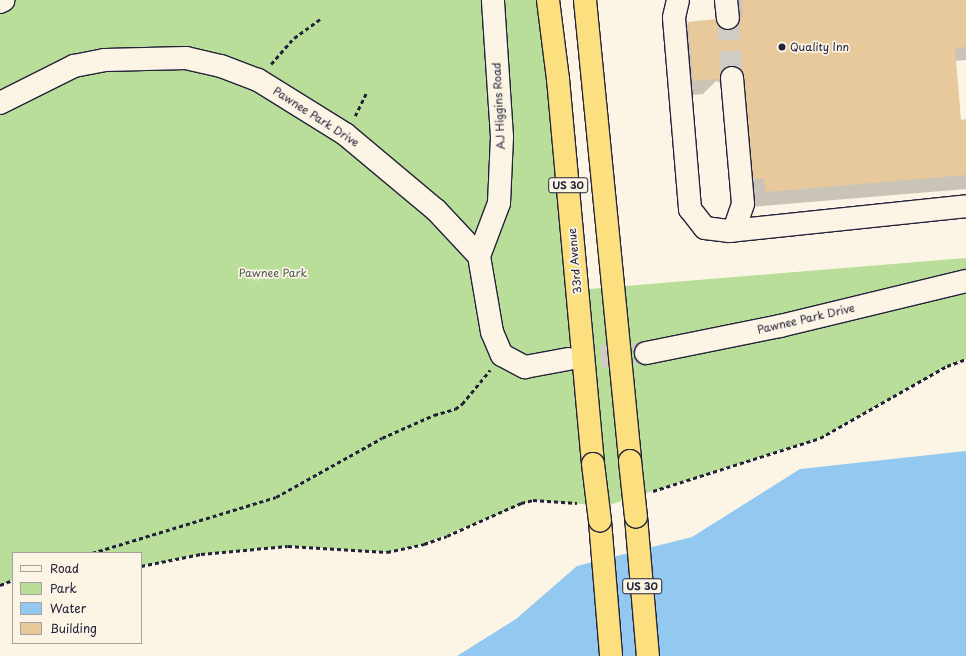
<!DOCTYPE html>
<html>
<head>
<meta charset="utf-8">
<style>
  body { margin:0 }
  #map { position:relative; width:966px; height:656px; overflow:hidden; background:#fcf5e5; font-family:"Playpen Sans",sans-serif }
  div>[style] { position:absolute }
  .green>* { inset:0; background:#b8de99 }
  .water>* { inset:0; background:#93c8f1 }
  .shadow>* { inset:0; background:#0003 }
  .building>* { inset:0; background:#e8c99b }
  .minor-tunnel>* { height:22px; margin-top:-11px; transform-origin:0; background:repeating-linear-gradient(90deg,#d0cbc3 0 22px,transparent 0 33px) }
  .path>* { height:2.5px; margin-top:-1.25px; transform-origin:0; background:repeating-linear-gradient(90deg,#22223b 0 4px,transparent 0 7px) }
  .roads { filter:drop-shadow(1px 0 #22223b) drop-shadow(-1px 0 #22223b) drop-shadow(0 1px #22223b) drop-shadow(0 -1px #22223b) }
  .minor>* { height:22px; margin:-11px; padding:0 11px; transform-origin:11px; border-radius:11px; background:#fcf5e5 }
  .highway>* { height:22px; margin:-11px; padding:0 11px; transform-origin:11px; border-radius:11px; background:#fce080 }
  .bridges { filter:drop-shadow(1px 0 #22223b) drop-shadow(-1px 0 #22223b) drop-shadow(0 1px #22223b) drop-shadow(0 -1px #22223b) }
  .highway-bridge>* { height:22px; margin:-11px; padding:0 11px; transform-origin:11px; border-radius:11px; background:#fce080 }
  .dots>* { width:11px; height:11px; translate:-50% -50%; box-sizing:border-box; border:2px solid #fcf5e5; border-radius:50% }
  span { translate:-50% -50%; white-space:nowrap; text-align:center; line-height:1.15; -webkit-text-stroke:3.5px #fcf5e5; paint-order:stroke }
  .shield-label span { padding:1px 3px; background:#fcf5e5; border:1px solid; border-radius:3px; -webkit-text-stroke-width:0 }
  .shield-label { font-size:10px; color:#22223b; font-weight:700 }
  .poi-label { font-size:11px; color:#22223b }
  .left { translate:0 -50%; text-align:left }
  .street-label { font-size:11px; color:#22223b }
  .park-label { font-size:11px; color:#4f5a57 }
  .legend { position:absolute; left:12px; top:552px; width:130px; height:92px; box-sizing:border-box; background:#fcf5e5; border:1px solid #a5a1a1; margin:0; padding:5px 7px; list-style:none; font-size:12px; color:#22223b }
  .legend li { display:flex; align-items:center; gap:8px; height:20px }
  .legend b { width:20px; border:1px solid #a5a1a1 }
</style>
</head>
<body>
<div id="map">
  <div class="green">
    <i style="clip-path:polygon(0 0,548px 0,577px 290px,966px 258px,966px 359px,947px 366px,820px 438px,606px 506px,533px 500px,424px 544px,387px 552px,288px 546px,201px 554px,141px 566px,141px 553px,13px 553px,13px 580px,0 585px)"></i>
  </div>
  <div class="water">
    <i style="clip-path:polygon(966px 451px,966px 656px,457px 656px,516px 619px,577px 566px,692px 537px,800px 469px)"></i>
  </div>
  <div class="shadow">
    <i style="clip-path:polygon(731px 0,966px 0,966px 60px,955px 61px,960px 121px,966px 120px,966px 189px,751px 207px,728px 86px,716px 81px,703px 94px,679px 96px,674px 38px,689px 23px,728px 30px)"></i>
  </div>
  <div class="building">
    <i style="clip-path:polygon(742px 0,966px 0,966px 47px,955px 48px,961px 120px,966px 119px,966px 175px,766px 192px,764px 178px,753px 179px,742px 71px,731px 66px,721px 72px,720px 79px,693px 81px,688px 22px,716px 19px,723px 29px,735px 28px,740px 17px,743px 17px)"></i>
  </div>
  <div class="minor-tunnel">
    <i style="left:728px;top:18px;width:60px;rotate:86.2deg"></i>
    <i style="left:568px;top:359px;width:78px;rotate:-4.4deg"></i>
  </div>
  <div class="path">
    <i style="left:271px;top:64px;width:35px;rotate:-49deg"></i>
    <i style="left:294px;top:38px;width:32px;rotate:-36deg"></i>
    <i style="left:355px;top:116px;width:25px;rotate:-64deg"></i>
    <i style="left:653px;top:491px;width:175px;rotate:-17.6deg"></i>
    <i style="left:820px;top:438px;width:146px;rotate:-29.6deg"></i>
    <i style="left:947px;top:366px;width:20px;rotate:-20deg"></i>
    <i style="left:92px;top:553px;width:192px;rotate:-16.9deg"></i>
    <i style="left:276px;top:497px;width:121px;rotate:-29.1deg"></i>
    <i style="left:382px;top:438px;width:57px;rotate:-23.9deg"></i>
    <i style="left:434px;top:415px;width:22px;rotate:-16deg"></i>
    <i style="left:455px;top:409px;width:9px;rotate:-36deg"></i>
    <i style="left:462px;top:404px;width:44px;rotate:-50.5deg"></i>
    <i style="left:141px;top:566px;width:61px;rotate:-11.3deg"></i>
    <i style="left:201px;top:554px;width:87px;rotate:-5.3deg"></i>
    <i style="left:288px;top:546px;width:99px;rotate:3.5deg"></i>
    <i style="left:387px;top:552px;width:38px;rotate:-12deg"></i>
    <i style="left:424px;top:544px;width:24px;rotate:-19deg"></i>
    <i style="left:447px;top:536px;width:81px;rotate:-24deg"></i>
    <i style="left:521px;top:503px;width:12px;rotate:-14deg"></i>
    <i style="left:533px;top:500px;width:44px;rotate:3.9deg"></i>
    <i style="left:0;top:585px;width:14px;rotate:-21deg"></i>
  </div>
  <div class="roads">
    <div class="minor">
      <i style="left:678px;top:0;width:18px;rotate:103deg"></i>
      <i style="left:674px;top:18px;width:192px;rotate:85.2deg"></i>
      <i style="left:690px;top:209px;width:24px;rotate:52deg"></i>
      <i style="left:705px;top:228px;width:25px;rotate:7deg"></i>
      <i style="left:730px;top:231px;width:237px;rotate:-6deg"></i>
      <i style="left:726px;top:0;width:18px;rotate:84deg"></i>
      <i style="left:0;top:2px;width:4px;rotate:-27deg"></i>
      <i style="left:732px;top:78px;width:126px;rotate:85deg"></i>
      <i style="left:743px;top:204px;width:28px;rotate:109deg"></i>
      <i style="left:0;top:103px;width:83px;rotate:-26.6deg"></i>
      <i style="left:74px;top:66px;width:32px;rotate:-11deg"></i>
      <i style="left:105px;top:60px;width:81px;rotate:-1.4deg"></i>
      <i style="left:186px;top:58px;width:36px;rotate:13deg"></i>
      <i style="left:221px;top:66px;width:40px;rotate:21deg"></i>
      <i style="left:258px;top:80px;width:102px;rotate:31.8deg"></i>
      <i style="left:345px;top:134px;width:119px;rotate:39.9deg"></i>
      <i style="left:436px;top:210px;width:63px;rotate:46.9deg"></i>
      <i style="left:479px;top:256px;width:77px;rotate:80.3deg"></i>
      <i style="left:492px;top:332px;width:25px;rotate:67deg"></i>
      <i style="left:502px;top:355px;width:26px;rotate:28deg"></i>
      <i style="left:525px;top:367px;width:44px;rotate:-10.5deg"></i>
      <i style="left:479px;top:256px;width:57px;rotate:-69.3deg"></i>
      <i style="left:499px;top:203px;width:66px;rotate:-87.4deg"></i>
      <i style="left:502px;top:137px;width:137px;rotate:-93.8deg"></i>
      <i style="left:646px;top:353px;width:137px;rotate:-11.4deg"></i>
      <i style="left:780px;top:326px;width:191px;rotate:-13.6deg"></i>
    </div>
    <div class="highway">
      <i style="left:548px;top:0;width:80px;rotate:82.8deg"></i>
      <i style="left:558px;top:79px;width:387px;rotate:84.8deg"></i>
      <i style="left:585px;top:0;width:463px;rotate:84.4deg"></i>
      <i style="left:636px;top:517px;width:140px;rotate:85.1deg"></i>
      <i style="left:600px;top:521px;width:135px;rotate:85.3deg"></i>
    </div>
  </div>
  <div class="bridges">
    <div class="highway-bridge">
      <i style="left:630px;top:461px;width:56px;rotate:83.9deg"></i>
      <i style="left:593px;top:464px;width:57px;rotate:83deg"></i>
    </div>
  </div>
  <div class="dots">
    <i style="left:782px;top:47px;background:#22223b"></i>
  </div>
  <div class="shield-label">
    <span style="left:568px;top:185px">US 30</span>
    <span style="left:642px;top:586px">US 30</span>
  </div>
  <div class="poi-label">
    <span class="left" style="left:790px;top:47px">Quality Inn</span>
  </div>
  <div class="street-label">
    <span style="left:499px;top:106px;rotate:-93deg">AJ Higgins Road</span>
    <span style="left:316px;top:117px;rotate:33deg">Pawnee Park Drive</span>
    <span style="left:575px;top:261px;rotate:-95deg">33rd Avenue</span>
    <span style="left:806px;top:319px;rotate:-13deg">Pawnee Park Drive</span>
  </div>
  <div class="park-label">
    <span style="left:273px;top:273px">Pawnee Park</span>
  </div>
  <ul class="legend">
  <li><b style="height:5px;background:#fcf5e5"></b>Road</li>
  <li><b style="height:11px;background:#b8de99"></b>Park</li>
  <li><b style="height:11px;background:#93c8f1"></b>Water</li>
  <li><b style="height:11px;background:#e8c99b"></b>Building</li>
  </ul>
</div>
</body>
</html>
